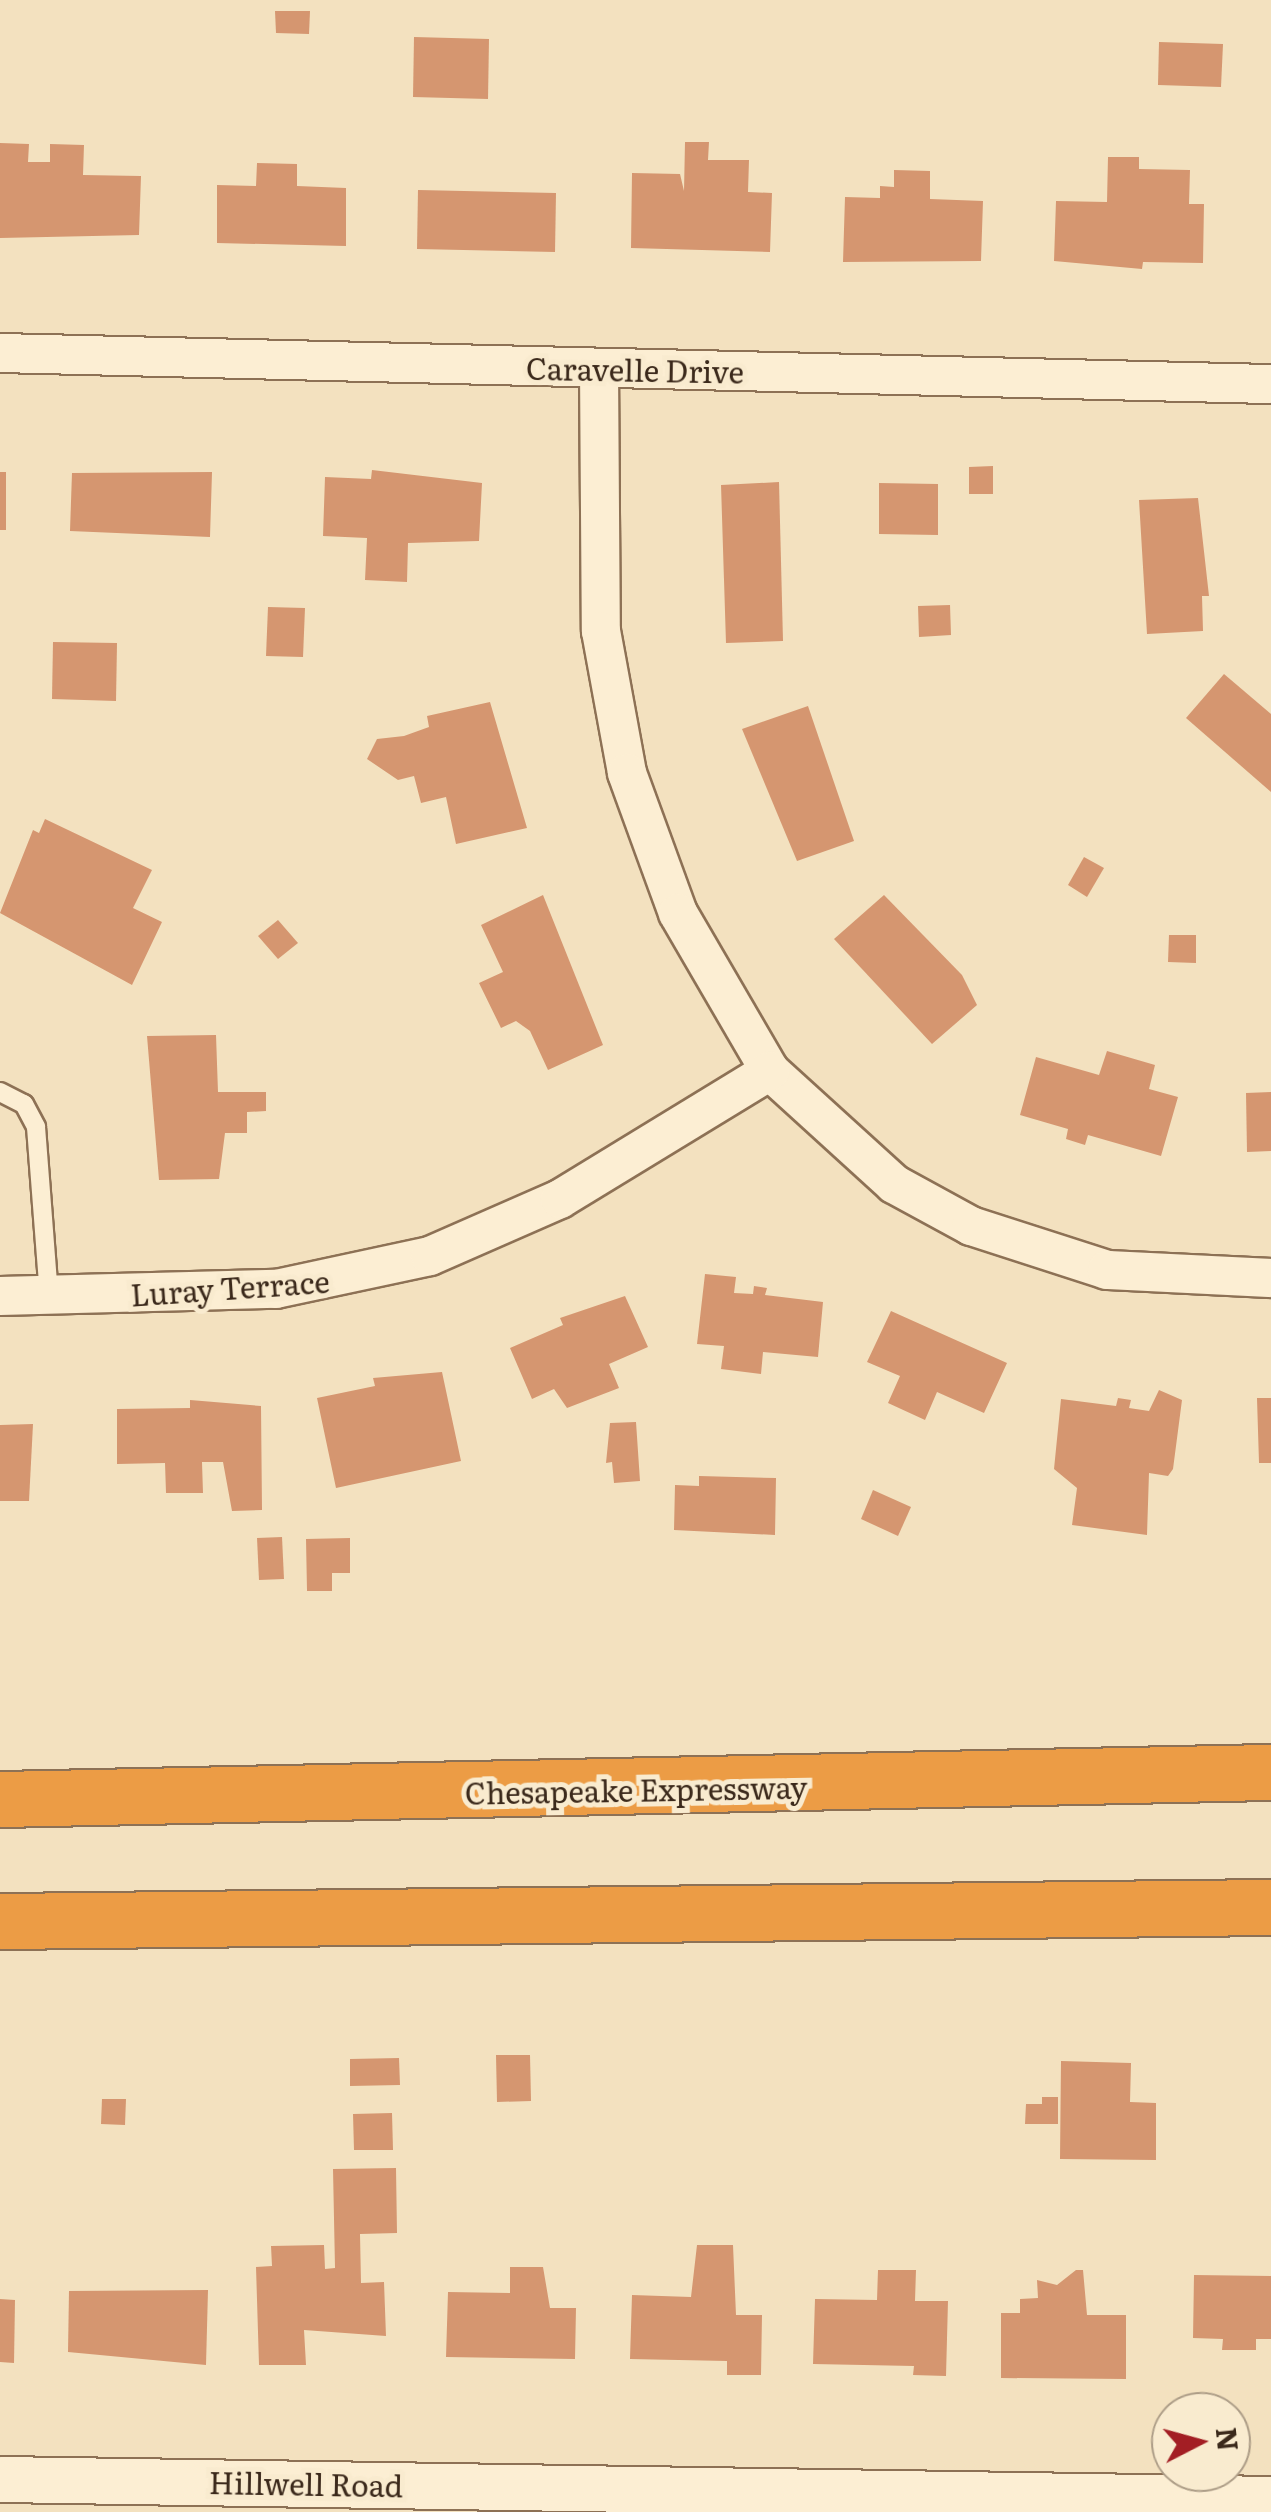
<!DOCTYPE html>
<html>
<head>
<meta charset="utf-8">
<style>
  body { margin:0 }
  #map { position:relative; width:1271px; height:2512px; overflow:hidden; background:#f3e1bf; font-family:Literata,serif }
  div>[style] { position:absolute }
  .building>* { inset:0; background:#d59670 }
  .roads { filter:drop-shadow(2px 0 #8d7155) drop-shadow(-2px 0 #8d7155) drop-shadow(0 2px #8d7155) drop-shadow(0 -2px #8d7155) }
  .service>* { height:18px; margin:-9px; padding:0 9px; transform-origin:9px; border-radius:9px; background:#fceed3 }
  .minor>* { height:38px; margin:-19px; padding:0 19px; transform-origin:19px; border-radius:19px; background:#fceed3 }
  .tertiary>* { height:45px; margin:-22.5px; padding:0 22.5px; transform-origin:22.5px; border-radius:22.5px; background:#fceed3 }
  .motorway>* { height:55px; margin:-27.5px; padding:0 27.5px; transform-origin:27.5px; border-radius:27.5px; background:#ec9c45 }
  span { translate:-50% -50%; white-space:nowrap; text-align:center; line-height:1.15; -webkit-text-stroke:10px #f9ebcf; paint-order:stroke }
  .street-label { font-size:30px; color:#3b291b }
  .north { position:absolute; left:1151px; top:2392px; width:100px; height:100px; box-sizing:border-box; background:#f9ebcf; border:2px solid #ad9d87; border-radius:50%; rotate:84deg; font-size:28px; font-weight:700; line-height:40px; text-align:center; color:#3b291b }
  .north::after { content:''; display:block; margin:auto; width:35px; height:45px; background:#a31e24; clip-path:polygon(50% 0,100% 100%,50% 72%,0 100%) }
</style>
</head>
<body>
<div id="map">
  <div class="building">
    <i style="clip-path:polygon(275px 11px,310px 11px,309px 34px,276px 33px)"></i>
    <i style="clip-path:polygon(414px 37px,489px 39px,488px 99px,413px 97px)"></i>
    <i style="clip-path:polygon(1159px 42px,1223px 44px,1221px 87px,1158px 85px)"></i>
    <i style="clip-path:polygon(685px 142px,709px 142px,708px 160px,749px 160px,748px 192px,772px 193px,770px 252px,631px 248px,632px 173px,680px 174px,684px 191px)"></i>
    <i style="clip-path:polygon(0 143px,29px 144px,28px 162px,50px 162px,50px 144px,84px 145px,83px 175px,141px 176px,139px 235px,0 238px)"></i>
    <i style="clip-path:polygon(1108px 157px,1139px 157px,1139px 169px,1190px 170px,1189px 204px,1204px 204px,1203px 263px,1143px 262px,1142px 269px,1054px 261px,1056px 201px,1107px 202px)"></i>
    <i style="clip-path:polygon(257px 163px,297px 164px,297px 186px,346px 188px,346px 246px,217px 243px,217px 185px,256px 186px)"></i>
    <i style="clip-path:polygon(894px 170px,930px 171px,930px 199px,983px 201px,981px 261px,843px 262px,845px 197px,880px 198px,880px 186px,894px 187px)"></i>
    <i style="clip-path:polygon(418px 190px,556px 193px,555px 252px,417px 249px)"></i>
    <i style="clip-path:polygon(993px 466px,993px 494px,969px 494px,969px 467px)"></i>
    <i style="clip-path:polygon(372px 470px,482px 483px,479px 541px,408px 543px,407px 582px,365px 580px,367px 538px,323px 536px,325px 477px,371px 479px)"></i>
    <i style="clip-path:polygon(0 472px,6px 472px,6px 530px,0 530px)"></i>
    <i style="clip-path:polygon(212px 472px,210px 537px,70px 531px,72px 473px)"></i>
    <i style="clip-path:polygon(779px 482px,783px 641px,726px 643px,721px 485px)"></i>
    <i style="clip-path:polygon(879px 483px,938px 484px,938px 535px,879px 534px)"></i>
    <i style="clip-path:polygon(1198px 498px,1209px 596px,1202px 596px,1203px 631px,1147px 634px,1139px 500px)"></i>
    <i style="clip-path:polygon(950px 605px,951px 635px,919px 637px,918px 606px)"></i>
    <i style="clip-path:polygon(268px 607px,305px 608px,303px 657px,266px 656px)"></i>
    <i style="clip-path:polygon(53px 642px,117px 643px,116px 701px,52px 699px)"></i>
    <i style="clip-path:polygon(1224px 674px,1271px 714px,1271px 792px,1186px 718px)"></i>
    <i style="clip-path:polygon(490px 702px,527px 828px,456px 844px,446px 797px,421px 803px,414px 776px,398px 780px,367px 759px,377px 739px,404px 736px,429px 727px,427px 716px)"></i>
    <i style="clip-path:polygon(808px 706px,854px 841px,797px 861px,742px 729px)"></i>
    <i style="clip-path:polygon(45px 819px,152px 870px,133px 908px,162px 922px,132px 985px,0 913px,33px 830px,39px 833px)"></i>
    <i style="clip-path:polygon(1084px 857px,1104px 868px,1087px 897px,1068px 885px)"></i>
    <i style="clip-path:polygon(543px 895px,603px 1045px,548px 1070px,530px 1031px,516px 1021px,501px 1028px,479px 983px,503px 972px,481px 925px)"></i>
    <i style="clip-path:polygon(884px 895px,962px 975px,977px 1005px,932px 1044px,834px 939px)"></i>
    <i style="clip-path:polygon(278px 920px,298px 943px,278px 959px,258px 936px)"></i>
    <i style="clip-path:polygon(1169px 935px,1196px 935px,1196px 963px,1168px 962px)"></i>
    <i style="clip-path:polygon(216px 1035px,218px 1092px,266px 1092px,266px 1111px,247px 1112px,247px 1133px,225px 1133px,219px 1179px,159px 1180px,147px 1036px)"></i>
    <i style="clip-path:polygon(1107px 1051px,1155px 1065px,1149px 1089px,1178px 1097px,1161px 1156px,1088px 1135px,1085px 1145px,1066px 1139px,1068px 1129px,1020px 1115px,1036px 1057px,1099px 1075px)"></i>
    <i style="clip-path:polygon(1271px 1092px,1271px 1151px,1247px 1152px,1246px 1093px)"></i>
    <i style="clip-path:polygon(705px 1274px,736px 1277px,734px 1293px,753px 1294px,754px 1286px,767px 1288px,765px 1295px,823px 1302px,818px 1357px,763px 1352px,761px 1374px,721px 1369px,724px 1346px,697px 1344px)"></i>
    <i style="clip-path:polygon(625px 1296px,648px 1347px,609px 1364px,619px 1388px,567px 1408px,554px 1389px,532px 1399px,510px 1348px,563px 1325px,560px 1318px)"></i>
    <i style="clip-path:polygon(891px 1311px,1007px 1363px,984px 1413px,937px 1392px,925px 1420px,888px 1403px,900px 1376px,867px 1362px)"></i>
    <i style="clip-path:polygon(442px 1372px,461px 1461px,336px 1488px,317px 1398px,375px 1386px,373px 1378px)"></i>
    <i style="clip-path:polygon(1159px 1390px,1182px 1400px,1173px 1469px,1168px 1476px,1149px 1473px,1147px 1535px,1072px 1525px,1077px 1488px,1054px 1469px,1061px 1399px,1116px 1406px,1118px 1398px,1131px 1400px,1129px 1408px,1149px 1411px)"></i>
    <i style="clip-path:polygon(1257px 1398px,1271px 1398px,1271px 1463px,1259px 1463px)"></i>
    <i style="clip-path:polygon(190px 1400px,261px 1406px,262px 1510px,232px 1511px,223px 1462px,202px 1462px,203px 1493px,166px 1493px,165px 1463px,117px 1464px,117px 1409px,190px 1408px)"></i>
    <i style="clip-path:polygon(636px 1422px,640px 1481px,614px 1483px,612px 1462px,606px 1463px,610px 1423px)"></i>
    <i style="clip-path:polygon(33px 1424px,29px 1501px,0 1501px,0 1425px)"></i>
    <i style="clip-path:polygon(699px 1476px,776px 1478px,775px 1535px,674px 1530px,675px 1485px,699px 1486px)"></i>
    <i style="clip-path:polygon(873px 1490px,911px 1507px,898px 1536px,861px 1519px)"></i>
    <i style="clip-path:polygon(282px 1537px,284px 1579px,259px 1580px,257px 1538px)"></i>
    <i style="clip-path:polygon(350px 1538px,350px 1573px,332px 1573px,332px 1591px,307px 1591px,306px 1539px)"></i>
    <i style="clip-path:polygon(496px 2055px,530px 2055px,531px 2101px,497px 2102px)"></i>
    <i style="clip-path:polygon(399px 2058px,400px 2085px,350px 2086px,350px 2059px)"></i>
    <i style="clip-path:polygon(1061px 2061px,1131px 2063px,1130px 2102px,1156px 2103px,1156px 2160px,1060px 2159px)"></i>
    <i style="clip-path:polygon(1042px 2097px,1058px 2097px,1058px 2124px,1025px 2124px,1026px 2104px,1042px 2104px)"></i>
    <i style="clip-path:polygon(102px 2099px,126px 2099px,125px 2125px,101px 2124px)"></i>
    <i style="clip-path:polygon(392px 2113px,393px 2150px,354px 2150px,353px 2114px)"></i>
    <i style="clip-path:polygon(396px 2168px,397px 2233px,360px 2234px,361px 2283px,384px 2282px,386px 2336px,304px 2330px,306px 2365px,259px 2365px,256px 2267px,272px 2266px,271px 2246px,324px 2245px,325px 2269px,335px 2268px,333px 2169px)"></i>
    <i style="clip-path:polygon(697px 2245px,733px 2245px,736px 2315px,762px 2315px,761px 2375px,727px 2375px,727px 2361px,630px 2359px,632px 2295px,691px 2297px)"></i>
    <i style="clip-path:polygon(510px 2267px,543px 2267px,550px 2308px,576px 2308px,575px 2359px,446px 2357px,448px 2292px,510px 2293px)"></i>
    <i style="clip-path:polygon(878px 2270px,916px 2270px,915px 2301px,948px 2301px,946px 2376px,913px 2375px,914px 2366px,813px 2364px,815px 2299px,877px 2300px)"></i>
    <i style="clip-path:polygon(1076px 2270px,1083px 2270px,1087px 2315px,1126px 2315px,1126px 2379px,1001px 2378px,1001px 2313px,1020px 2313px,1020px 2299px,1038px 2298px,1037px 2280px,1057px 2285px)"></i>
    <i style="clip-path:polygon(1194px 2275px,1271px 2276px,1271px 2339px,1256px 2339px,1256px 2350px,1222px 2350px,1223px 2339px,1193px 2338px)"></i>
    <i style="clip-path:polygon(208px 2290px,206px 2365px,68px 2352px,69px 2291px)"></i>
    <i style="clip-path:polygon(0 2299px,15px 2300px,14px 2363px,0 2362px)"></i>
  </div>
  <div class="roads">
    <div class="service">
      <i style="left:0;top:1092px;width:27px;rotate:27deg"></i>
      <i style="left:24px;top:1104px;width:26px;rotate:62deg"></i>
      <i style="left:36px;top:1127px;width:169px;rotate:85.6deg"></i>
    </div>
    <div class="minor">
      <i style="left:0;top:353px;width:1271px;rotate:1.4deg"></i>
      <i style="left:599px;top:368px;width:263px;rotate:89.6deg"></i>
      <i style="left:601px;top:631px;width:144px;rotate:79.6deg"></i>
      <i style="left:627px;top:773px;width:149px;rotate:70deg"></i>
      <i style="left:678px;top:913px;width:183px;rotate:59.8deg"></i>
      <i style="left:770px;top:1071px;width:168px;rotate:42.3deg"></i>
      <i style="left:894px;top:1184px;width:88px;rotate:28.6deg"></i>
      <i style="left:971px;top:1226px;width:143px;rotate:17.9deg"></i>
      <i style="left:1107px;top:1270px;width:164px;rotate:2.8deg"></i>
      <i style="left:0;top:1296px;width:276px;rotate:-1.5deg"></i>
      <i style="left:276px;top:1289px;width:157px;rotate:-12.1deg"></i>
      <i style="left:430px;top:1256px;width:142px;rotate:-23.7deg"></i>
      <i style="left:560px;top:1199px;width:246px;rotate:-31.4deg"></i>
    </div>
    <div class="tertiary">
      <i style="left:0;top:2479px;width:1271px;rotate:0.9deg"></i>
    </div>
    <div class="motorway">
      <i style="left:0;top:1799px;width:1271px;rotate:-1.22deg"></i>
      <i style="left:0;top:1921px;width:1271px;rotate:-0.63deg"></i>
    </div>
  </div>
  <div class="street-label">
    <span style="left:635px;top:369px;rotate:1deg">Caravelle Drive</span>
    <span style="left:230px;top:1287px;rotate:-4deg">Luray Terrace</span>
    <span style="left:636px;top:1789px;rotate:-1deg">Chesapeake Expressway</span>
    <span style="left:306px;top:2483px;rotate:1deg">Hillwell Road</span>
  </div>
  <div class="north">N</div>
</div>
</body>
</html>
